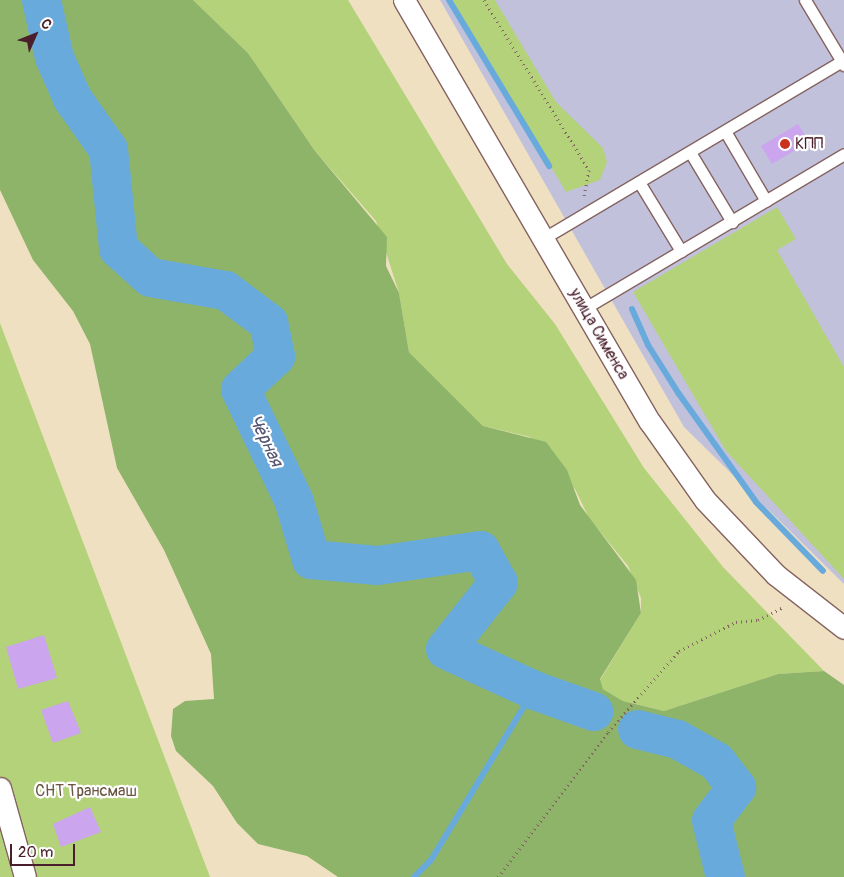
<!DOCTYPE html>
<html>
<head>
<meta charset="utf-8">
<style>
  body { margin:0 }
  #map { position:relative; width:844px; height:877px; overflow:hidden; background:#efe0c1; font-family:Pangolin,sans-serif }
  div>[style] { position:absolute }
  .industrial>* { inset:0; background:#c2c1dc }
  .green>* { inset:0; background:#b3d27a }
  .forest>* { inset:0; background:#8eb46a }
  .stream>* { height:6px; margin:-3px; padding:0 3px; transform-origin:3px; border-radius:3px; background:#68aadc }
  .river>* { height:39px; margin:-19.5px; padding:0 19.5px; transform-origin:19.5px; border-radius:19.5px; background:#68aadc }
  .building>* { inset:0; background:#cba5ee }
  .path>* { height:3px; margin-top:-1.5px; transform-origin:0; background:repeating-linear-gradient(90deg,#846360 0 1px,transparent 0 5px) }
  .roads { filter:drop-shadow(1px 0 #846360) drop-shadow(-1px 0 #846360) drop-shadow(0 1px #846360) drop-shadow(0 -1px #846360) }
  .lane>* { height:11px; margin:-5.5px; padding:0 5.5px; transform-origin:5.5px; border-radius:5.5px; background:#fff }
  .street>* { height:21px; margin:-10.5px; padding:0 10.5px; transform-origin:10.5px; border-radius:10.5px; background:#fff }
  .dots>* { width:14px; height:14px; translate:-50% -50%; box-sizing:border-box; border:2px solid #fff; border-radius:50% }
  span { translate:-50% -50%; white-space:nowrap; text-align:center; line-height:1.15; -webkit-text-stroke:4.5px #fff; paint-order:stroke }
  .poi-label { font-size:16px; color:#4a1f2b }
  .left { translate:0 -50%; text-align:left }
  .street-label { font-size:16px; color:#4a1f2b }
  .park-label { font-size:16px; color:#6a5543 }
  .water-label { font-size:18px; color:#565772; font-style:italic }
  .north { position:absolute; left:10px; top:10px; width:50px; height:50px; -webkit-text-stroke:4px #fff; paint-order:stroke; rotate:46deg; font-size:14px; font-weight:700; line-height:20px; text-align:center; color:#4a1f2b }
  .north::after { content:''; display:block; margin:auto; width:18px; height:22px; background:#4a1f2b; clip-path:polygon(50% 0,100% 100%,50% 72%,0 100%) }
  .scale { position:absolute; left:10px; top:844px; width:65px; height:22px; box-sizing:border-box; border:2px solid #4a1f2b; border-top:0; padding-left:6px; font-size:15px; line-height:18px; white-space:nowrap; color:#4a1f2b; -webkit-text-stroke:4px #fff; paint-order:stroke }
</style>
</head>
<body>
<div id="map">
  <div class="industrial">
    <i style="clip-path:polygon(440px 0,844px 0,844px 584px,684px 427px)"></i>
  </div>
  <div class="green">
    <i style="clip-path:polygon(193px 0,348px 0,507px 264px,555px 324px,644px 468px,723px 567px,824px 671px,778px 674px,664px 711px,623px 701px,603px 689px,600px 680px,641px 613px,641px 598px,628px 566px,589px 518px,575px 489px,530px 437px,483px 426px,409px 352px,399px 293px,376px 221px,315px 151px,248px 53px)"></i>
    <i style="clip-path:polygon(452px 0,495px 0,556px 102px,603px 148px,607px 162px,600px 180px,566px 192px)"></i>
    <i style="clip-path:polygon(777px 207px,796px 239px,777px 250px,844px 367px,844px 579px,726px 451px,633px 292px)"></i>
    <i style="clip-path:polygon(0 323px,210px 877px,0 877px)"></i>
  </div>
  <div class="forest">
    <i style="clip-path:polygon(0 0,193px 0,248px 53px,315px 151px,387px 237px,386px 266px,399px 293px,409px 352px,483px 426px,546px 442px,567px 470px,580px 505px,636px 580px,641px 613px,600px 679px,603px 689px,623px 701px,664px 711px,778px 674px,824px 671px,844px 685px,844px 877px,338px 877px,307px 856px,258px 844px,237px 823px,213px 786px,176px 751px,171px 736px,173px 709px,185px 701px,214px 699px,211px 654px,164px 550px,117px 468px,90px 344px,73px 311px,33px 260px,0 190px)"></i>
  </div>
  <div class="stream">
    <i style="left:449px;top:0;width:194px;rotate:58.9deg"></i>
    <i style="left:632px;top:309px;width:39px;rotate:66deg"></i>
    <i style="left:648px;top:345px;width:58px;rotate:57.7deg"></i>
    <i style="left:679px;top:394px;width:133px;rotate:54.5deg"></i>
    <i style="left:756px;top:502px;width:96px;rotate:45.8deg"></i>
    <i style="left:414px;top:877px;width:24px;rotate:-45deg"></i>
    <i style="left:431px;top:860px;width:199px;rotate:-58.8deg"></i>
  </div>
  <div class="river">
    <i style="left:41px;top:0;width:58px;rotate:77.2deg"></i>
    <i style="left:54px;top:57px;width:45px;rotate:66.3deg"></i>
    <i style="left:72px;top:98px;width:62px;rotate:54.8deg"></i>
    <i style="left:108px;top:149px;width:100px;rotate:84.2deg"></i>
    <i style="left:118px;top:248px;width:43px;rotate:42.2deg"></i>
    <i style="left:150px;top:277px;width:76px;rotate:9.8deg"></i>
    <i style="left:225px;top:290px;width:54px;rotate:36.7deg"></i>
    <i style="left:268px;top:322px;width:35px;rotate:78deg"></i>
    <i style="left:275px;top:356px;width:48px;rotate:136.7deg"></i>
    <i style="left:240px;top:389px;width:122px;rotate:64.3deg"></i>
    <i style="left:293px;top:499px;width:63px;rotate:73.3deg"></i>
    <i style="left:311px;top:559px;width:66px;rotate:5.2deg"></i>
    <i style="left:377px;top:565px;width:104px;rotate:-8.3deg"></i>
    <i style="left:480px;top:550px;width:37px;rotate:61deg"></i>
    <i style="left:498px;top:582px;width:85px;rotate:128.3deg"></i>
    <i style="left:445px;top:649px;width:98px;rotate:24.7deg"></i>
    <i style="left:534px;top:690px;width:63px;rotate:19.6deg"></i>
    <i style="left:637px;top:729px;width:41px;rotate:14deg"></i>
    <i style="left:677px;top:739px;width:45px;rotate:29.4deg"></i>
    <i style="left:716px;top:761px;width:33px;rotate:52deg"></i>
    <i style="left:736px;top:787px;width:41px;rotate:127.1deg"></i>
    <i style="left:711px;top:820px;width:59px;rotate:76.2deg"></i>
  </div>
  <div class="building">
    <i style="clip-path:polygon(798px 124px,809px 142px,772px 164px,761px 146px)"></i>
    <i style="clip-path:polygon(44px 635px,57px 678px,18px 689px,6px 647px)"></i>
    <i style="clip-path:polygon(68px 701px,81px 733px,53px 743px,41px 710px)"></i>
    <i style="clip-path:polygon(90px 807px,101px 832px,61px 847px,53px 824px)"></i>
  </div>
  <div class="path">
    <i style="left:484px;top:0;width:200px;rotate:58.3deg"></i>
    <i style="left:589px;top:170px;width:26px;rotate:101deg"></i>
    <i style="left:498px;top:877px;width:182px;rotate:-52.8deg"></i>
    <i style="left:608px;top:732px;width:108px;rotate:-48.8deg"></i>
    <i style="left:679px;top:651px;width:64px;rotate:-27deg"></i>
    <i style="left:736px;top:622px;width:22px;rotate:-5deg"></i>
    <i style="left:758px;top:620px;width:29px;rotate:-27deg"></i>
  </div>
  <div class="roads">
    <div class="lane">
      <i style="left:805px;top:0;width:76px;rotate:59deg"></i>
      <i style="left:725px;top:131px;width:81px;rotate:59.6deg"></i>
      <i style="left:690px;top:152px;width:82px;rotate:59deg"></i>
      <i style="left:639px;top:182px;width:81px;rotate:58.7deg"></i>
      <i style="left:544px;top:238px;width:349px;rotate:-30.7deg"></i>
      <i style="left:585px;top:308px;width:301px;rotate:-30.7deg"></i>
    </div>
    <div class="street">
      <i style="left:404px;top:0;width:488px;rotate:59.8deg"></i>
      <i style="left:650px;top:422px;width:95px;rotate:54.8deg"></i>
      <i style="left:705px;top:500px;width:103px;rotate:46.6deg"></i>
      <i style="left:776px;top:575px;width:86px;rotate:37.9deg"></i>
      <i style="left:0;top:788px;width:92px;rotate:74.3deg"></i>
    </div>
  </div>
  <div class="dots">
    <i style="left:785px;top:144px;background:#c8321e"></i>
  </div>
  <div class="poi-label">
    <span class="left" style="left:795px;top:144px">КПП</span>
  </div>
  <div class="street-label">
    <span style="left:599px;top:334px;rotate:60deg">улица Сименса</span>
  </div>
  <div class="park-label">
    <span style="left:86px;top:791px">СНТ Трансмаш</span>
  </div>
  <div class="water-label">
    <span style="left:265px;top:441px;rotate:64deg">Чёрная</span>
  </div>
  <div class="north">С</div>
  <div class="scale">20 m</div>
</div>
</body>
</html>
